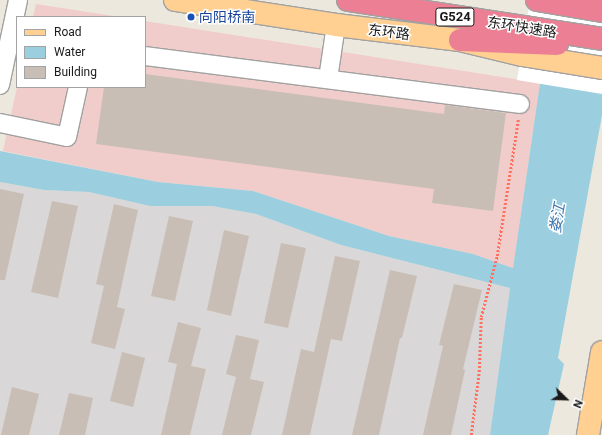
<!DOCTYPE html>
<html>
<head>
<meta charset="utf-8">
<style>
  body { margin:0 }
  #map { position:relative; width:602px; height:435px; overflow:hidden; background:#ede8de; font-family:Roboto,"Noto Sans SC",sans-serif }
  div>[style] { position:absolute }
  .residential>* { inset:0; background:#d9d7d7 }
  .commercial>* { inset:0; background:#f0cdcb }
  .water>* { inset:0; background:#9bcfdf }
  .pier>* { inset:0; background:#fff }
  .building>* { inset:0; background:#c9beb5 }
  .path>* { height:2.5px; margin-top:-1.25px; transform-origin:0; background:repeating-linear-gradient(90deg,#ff6f5e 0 2px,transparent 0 4px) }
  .roads { filter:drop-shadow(1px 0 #a1a1a1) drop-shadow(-1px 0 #a1a1a1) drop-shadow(0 1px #a1a1a1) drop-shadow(0 -1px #a1a1a1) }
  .minor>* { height:18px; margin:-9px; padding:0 9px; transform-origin:9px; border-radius:9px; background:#fff }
  .major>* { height:22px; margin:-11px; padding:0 11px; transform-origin:11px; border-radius:11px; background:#ffd092 }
  .highway>* { height:22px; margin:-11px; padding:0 11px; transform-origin:11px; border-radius:11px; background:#ec7f93 }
  .dots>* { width:11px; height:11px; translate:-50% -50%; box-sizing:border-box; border:2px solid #fff; border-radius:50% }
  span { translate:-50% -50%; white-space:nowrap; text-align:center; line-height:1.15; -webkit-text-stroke:3px #fff; paint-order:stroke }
  .shield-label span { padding:1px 3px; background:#fff; border:1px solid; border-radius:3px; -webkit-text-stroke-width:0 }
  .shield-label { font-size:13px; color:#1a1a1a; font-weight:700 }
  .transit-label { font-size:14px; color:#164399 }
  .left { translate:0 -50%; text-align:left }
  .street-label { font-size:14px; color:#1a1a1a }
  .water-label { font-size:15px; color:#4178af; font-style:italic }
  .legend { position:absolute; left:16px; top:16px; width:130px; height:72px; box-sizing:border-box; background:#fff; border:1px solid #a3a3a3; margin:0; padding:5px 7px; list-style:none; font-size:12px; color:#1a1a1a }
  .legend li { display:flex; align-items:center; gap:8px; height:20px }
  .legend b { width:20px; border:1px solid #a3a3a3 }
  .north { position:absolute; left:546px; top:379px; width:40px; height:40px; -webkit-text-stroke:3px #fff; paint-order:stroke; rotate:113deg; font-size:11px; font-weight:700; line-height:16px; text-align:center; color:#1a1a1a }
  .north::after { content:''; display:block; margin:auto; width:14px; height:18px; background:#1a1a1a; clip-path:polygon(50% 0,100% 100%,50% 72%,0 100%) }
</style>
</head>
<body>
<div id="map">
  <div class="residential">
    <i style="clip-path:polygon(0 182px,44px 190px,89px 192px,150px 206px,212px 206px,256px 214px,341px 245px,510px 288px,490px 435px,0 435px)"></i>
  </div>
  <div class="commercial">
    <i style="clip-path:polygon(36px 4px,120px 17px,33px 17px)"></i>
    <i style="clip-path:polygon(145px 21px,540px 83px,513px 268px,473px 254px,389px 236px,253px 191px,158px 182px,3px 151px,17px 87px,145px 87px)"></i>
  </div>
  <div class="water">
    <i style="clip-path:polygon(602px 0,602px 115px,558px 358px,564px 364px,548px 435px,490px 435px,510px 288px,341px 245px,256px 214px,212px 206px,150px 206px,89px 192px,44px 190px,0 182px,0 151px,158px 182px,253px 191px,389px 236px,473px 254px,513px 268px,540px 83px)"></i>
  </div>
  <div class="pier">
    <i style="clip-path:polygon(530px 0,602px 0,602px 94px,517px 80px)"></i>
  </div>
  <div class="building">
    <i style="clip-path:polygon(145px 74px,444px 114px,445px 105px,506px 113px,493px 211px,432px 203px,434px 189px,96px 144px,104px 87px,145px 87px)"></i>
    <i style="clip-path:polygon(0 189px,24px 194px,5px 280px,0 280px)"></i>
    <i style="clip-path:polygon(52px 201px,78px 206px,58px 298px,31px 292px)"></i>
    <i style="clip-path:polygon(114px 204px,138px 210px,117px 307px,125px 309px,115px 349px,91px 343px,104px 286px,96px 284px)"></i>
    <i style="clip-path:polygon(169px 216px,193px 221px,175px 301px,151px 296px)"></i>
    <i style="clip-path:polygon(224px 230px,249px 236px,231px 316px,207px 310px)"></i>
    <i style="clip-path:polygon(281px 243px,306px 248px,288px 328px,264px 323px)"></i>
    <i style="clip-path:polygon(335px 256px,360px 261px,342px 341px,331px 339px,310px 435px,282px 435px,301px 349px,314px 352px)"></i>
    <i style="clip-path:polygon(390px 270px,417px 276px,402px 338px,400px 338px,379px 435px,352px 435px)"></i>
    <i style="clip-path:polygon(454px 284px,482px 290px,463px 369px,465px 370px,451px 435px,423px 435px,443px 346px,439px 345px)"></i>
    <i style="clip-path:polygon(178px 322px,201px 328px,191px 366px,206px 369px,190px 435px,161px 435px,177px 364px,168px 362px)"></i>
    <i style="clip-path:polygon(236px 335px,259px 340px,250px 379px,264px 382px,251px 435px,222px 435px,236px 377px,226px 374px)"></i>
    <i style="clip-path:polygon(122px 352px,145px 358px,133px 407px,110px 401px)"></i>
    <i style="clip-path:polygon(12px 387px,39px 394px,29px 435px,1px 435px)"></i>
    <i style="clip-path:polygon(69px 393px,93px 398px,85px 435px,59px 435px)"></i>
  </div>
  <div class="path">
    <i style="left:471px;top:435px;width:64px;rotate:-82.8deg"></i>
    <i style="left:479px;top:372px;width:55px;rotate:-87.9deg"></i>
    <i style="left:481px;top:317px;width:63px;rotate:-75.3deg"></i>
    <i style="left:497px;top:256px;width:138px;rotate:-81.2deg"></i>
  </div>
  <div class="roads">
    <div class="minor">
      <i style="left:145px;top:56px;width:378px;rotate:7.3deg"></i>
      <i style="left:328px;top:79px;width:55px;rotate:-81.6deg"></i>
      <i style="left:0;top:85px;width:87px;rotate:-78deg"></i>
      <i style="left:0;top:123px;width:68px;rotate:11.8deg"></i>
      <i style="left:67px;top:137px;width:51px;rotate:-77.6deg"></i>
    </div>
    <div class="major">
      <i style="left:175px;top:0;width:163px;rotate:8.8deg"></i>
      <i style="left:336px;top:25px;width:125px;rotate:6.9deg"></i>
      <i style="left:460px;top:40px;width:64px;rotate:13.6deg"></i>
      <i style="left:522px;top:55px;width:81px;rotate:9.2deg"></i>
      <i style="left:588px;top:435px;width:84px;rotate:-80.4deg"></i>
    </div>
    <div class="highway">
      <i style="left:348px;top:0;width:257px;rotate:8.7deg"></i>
      <i style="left:537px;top:0;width:66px;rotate:9.6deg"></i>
      <i style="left:460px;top:40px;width:97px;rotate:2.4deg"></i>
    </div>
  </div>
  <div class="dots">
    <i style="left:191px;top:17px;background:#1a4fb4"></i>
  </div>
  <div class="shield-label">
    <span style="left:455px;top:17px">G524</span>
  </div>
  <div class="transit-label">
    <span class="left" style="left:199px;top:17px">向阳桥南</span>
  </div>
  <div class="street-label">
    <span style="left:522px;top:27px;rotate:9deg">东环快速路</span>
    <span style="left:389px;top:32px;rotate:7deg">东环路</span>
  </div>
  <div class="water-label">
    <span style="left:558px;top:218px;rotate:-80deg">娄江</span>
  </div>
  <ul class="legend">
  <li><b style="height:5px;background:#ffd092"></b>Road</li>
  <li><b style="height:11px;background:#9bcfdf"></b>Water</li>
  <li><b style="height:11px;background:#c9beb5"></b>Building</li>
  </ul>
  <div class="north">N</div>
</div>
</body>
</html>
